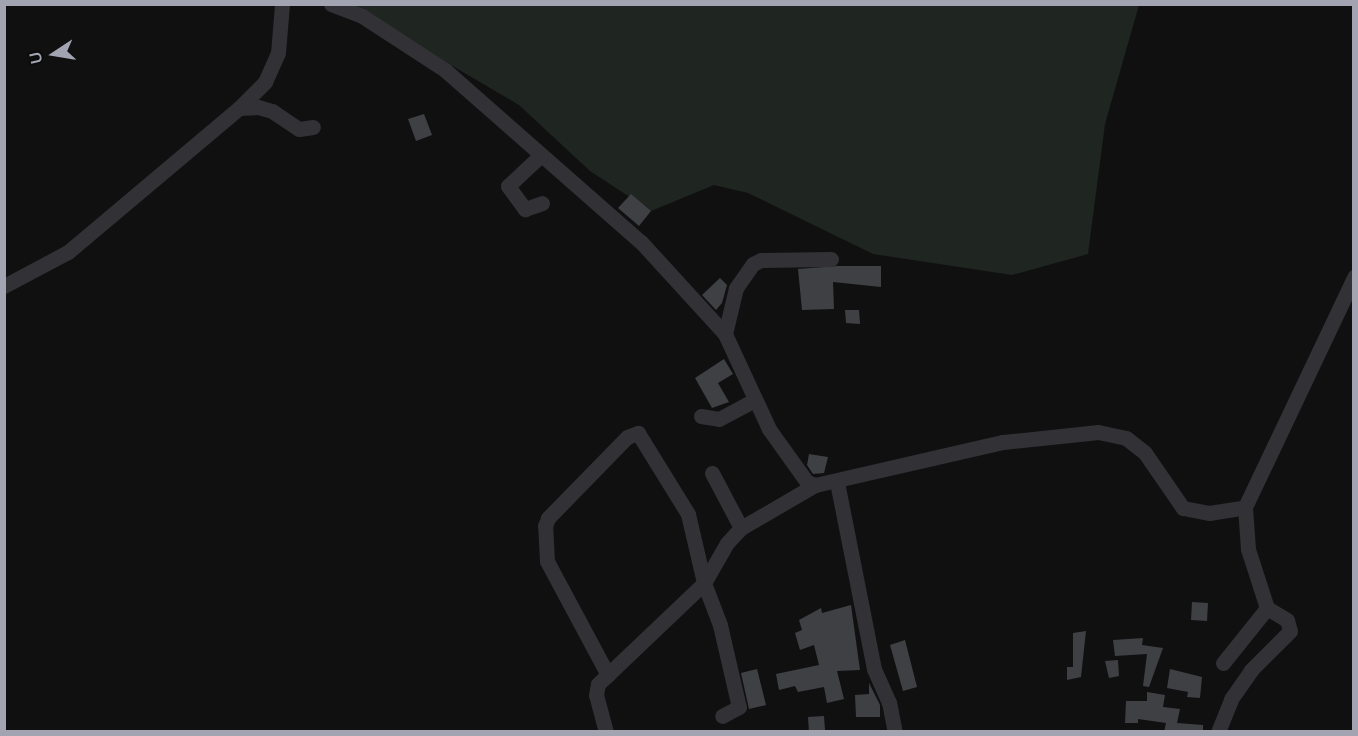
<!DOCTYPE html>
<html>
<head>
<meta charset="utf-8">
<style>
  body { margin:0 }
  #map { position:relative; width:1358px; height:736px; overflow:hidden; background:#101011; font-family:"Nunito Sans",sans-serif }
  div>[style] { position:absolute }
  .green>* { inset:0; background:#1f2520 }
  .building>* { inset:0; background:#3f4044 }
  .minor>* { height:15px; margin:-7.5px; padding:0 7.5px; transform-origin:7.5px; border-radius:7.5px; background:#313136 }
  span { translate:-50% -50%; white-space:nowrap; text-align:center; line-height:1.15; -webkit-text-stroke:6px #0b0b0c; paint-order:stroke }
  .frame { position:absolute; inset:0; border:6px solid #a2a5b1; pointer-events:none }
  .north { position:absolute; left:24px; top:24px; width:60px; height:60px; -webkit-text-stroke:4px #0b0b0c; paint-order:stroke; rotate:258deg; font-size:16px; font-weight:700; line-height:24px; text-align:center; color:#a2a5b1 }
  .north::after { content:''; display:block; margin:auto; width:21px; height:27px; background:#a2a5b1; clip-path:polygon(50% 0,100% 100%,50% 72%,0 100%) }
</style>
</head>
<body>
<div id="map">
  <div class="green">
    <i style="clip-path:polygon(349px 5px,1139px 5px,1105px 124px,1088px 254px,1012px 275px,873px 254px,748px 193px,714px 185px,651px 211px,590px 171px,519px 105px)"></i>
  </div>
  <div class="building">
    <i style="clip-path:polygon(424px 114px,432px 135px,416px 141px,408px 119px)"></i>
    <i style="clip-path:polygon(631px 194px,651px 211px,639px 226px,618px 208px)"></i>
    <i style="clip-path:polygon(837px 266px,881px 266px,881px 287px,833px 282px,834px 309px,802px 310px,798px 269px)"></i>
    <i style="clip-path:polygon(720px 278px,727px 285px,722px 303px,716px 310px,702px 295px)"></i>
    <i style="clip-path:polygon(845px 310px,859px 310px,860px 324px,846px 323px)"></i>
    <i style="clip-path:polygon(724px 359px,733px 374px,718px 383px,729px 402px,712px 408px,695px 378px)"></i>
    <i style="clip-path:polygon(809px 454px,828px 457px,824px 473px,813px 474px,807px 465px)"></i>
    <i style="clip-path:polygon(1192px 602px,1208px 603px,1207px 621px,1191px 620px)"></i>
    <i style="clip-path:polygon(851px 605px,860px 670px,837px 671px,844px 699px,827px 703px,824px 687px,798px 692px,795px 686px,779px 690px,776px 674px,819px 665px,814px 645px,800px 650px,795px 633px,802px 630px,799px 620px,821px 608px,822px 613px)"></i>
    <i style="clip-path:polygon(1086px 631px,1081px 677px,1067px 680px,1067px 667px,1073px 667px,1073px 633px)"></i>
    <i style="clip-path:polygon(1143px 638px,1142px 645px,1163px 648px,1149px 687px,1143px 686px,1147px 654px,1115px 656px,1113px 640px)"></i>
    <i style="clip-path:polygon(905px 640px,917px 687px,903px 691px,890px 645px)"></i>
    <i style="clip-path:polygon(1118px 660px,1119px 676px,1109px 678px,1105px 661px)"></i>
    <i style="clip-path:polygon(757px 669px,766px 705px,749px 709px,741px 673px)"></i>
    <i style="clip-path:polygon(1170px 669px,1202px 677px,1200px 698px,1187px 697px,1188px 692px,1167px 688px)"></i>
    <i style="clip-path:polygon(869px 683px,880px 705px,880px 717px,856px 717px,855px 695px,869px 694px)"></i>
    <i style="clip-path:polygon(1147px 692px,1165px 695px,1163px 707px,1180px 709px,1177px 723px,1203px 725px,1203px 732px,1164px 732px,1166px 723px,1138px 719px,1138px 723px,1125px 723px,1126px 701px,1147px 701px)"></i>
    <i style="clip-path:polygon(824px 716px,825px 730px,809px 732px,808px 717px)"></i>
  </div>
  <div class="minor">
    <i style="left:331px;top:4px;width:33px;rotate:21deg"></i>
    <i style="left:362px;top:16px;width:99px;rotate:33deg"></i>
    <i style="left:445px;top:70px;width:261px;rotate:41.3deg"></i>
    <i style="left:641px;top:242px;width:125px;rotate:47.6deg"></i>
    <i style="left:725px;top:334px;width:105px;rotate:65.1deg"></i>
    <i style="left:769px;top:429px;width:65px;rotate:54.4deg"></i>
    <i style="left:807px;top:482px;width:9px;rotate:21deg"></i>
    <i style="left:815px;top:485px;width:193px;rotate:-12.9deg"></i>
    <i style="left:1003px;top:442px;width:96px;rotate:-6deg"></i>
    <i style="left:1098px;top:432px;width:29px;rotate:12deg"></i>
    <i style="left:1126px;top:438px;width:24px;rotate:38deg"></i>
    <i style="left:1145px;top:453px;width:67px;rotate:55.4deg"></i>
    <i style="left:1183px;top:508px;width:26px;rotate:11deg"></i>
    <i style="left:1209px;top:513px;width:36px;rotate:-9deg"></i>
    <i style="left:1245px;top:507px;width:255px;rotate:-64.6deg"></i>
    <i style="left:239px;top:108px;width:19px;rotate:-3deg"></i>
    <i style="left:258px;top:107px;width:15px;rotate:16deg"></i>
    <i style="left:272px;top:111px;width:32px;rotate:34deg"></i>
    <i style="left:299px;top:129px;width:14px;rotate:-8deg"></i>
    <i style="left:541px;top:155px;width:45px;rotate:136.8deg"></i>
    <i style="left:508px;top:186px;width:29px;rotate:54deg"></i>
    <i style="left:525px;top:209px;width:18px;rotate:-19deg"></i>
    <i style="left:4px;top:286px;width:72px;rotate:-28deg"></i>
    <i style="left:68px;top:252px;width:224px;rotate:-40.1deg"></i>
    <i style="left:239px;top:108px;width:37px;rotate:-45deg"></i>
    <i style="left:265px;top:82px;width:32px;rotate:-66deg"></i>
    <i style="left:278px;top:53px;width:49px;rotate:-85.3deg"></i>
    <i style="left:725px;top:334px;width:47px;rotate:-76.6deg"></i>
    <i style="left:736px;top:288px;width:29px;rotate:-55deg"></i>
    <i style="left:753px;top:264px;width:9px;rotate:-27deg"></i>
    <i style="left:761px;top:260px;width:70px;rotate:-0.8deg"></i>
    <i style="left:701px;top:416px;width:18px;rotate:9deg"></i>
    <i style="left:719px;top:419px;width:40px;rotate:-28deg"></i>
    <i style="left:712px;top:473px;width:62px;rotate:62.2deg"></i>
    <i style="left:837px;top:482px;width:191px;rotate:78.8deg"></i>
    <i style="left:874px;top:669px;width:36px;rotate:66deg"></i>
    <i style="left:889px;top:702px;width:31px;rotate:79deg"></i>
    <i style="left:1223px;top:663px;width:70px;rotate:-51.3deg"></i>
    <i style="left:608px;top:675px;width:129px;rotate:-118.2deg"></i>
    <i style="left:547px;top:561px;width:35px;rotate:-93deg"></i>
    <i style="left:545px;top:526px;width:9px;rotate:-69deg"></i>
    <i style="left:548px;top:518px;width:113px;rotate:-45.7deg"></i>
    <i style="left:627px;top:437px;width:12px;rotate:-20deg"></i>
    <i style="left:638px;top:433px;width:95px;rotate:58.3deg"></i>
    <i style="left:688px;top:514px;width:71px;rotate:76.9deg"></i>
    <i style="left:704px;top:583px;width:45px;rotate:69.1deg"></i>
    <i style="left:720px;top:625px;width:84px;rotate:77deg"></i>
    <i style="left:739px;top:707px;width:19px;rotate:152deg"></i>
    <i style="left:606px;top:732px;width:38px;rotate:-105deg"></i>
    <i style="left:596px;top:695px;width:11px;rotate:-80deg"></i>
    <i style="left:598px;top:684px;width:146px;rotate:-43.6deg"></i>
    <i style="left:704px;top:583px;width:46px;rotate:-60.1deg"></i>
    <i style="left:727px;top:543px;width:21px;rotate:-47deg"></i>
    <i style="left:741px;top:528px;width:86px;rotate:-30.2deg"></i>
    <i style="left:1218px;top:732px;width:35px;rotate:-68deg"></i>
    <i style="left:1231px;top:699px;width:35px;rotate:-55deg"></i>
    <i style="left:1251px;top:670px;width:55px;rotate:-45deg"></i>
    <i style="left:1290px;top:631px;width:11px;rotate:-105deg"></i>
    <i style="left:1287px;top:620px;width:23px;rotate:-149deg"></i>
    <i style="left:1267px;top:608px;width:62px;rotate:-107.9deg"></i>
    <i style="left:1248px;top:549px;width:42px;rotate:-94.1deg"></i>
  </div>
  <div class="frame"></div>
  <div class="north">U</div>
</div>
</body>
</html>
